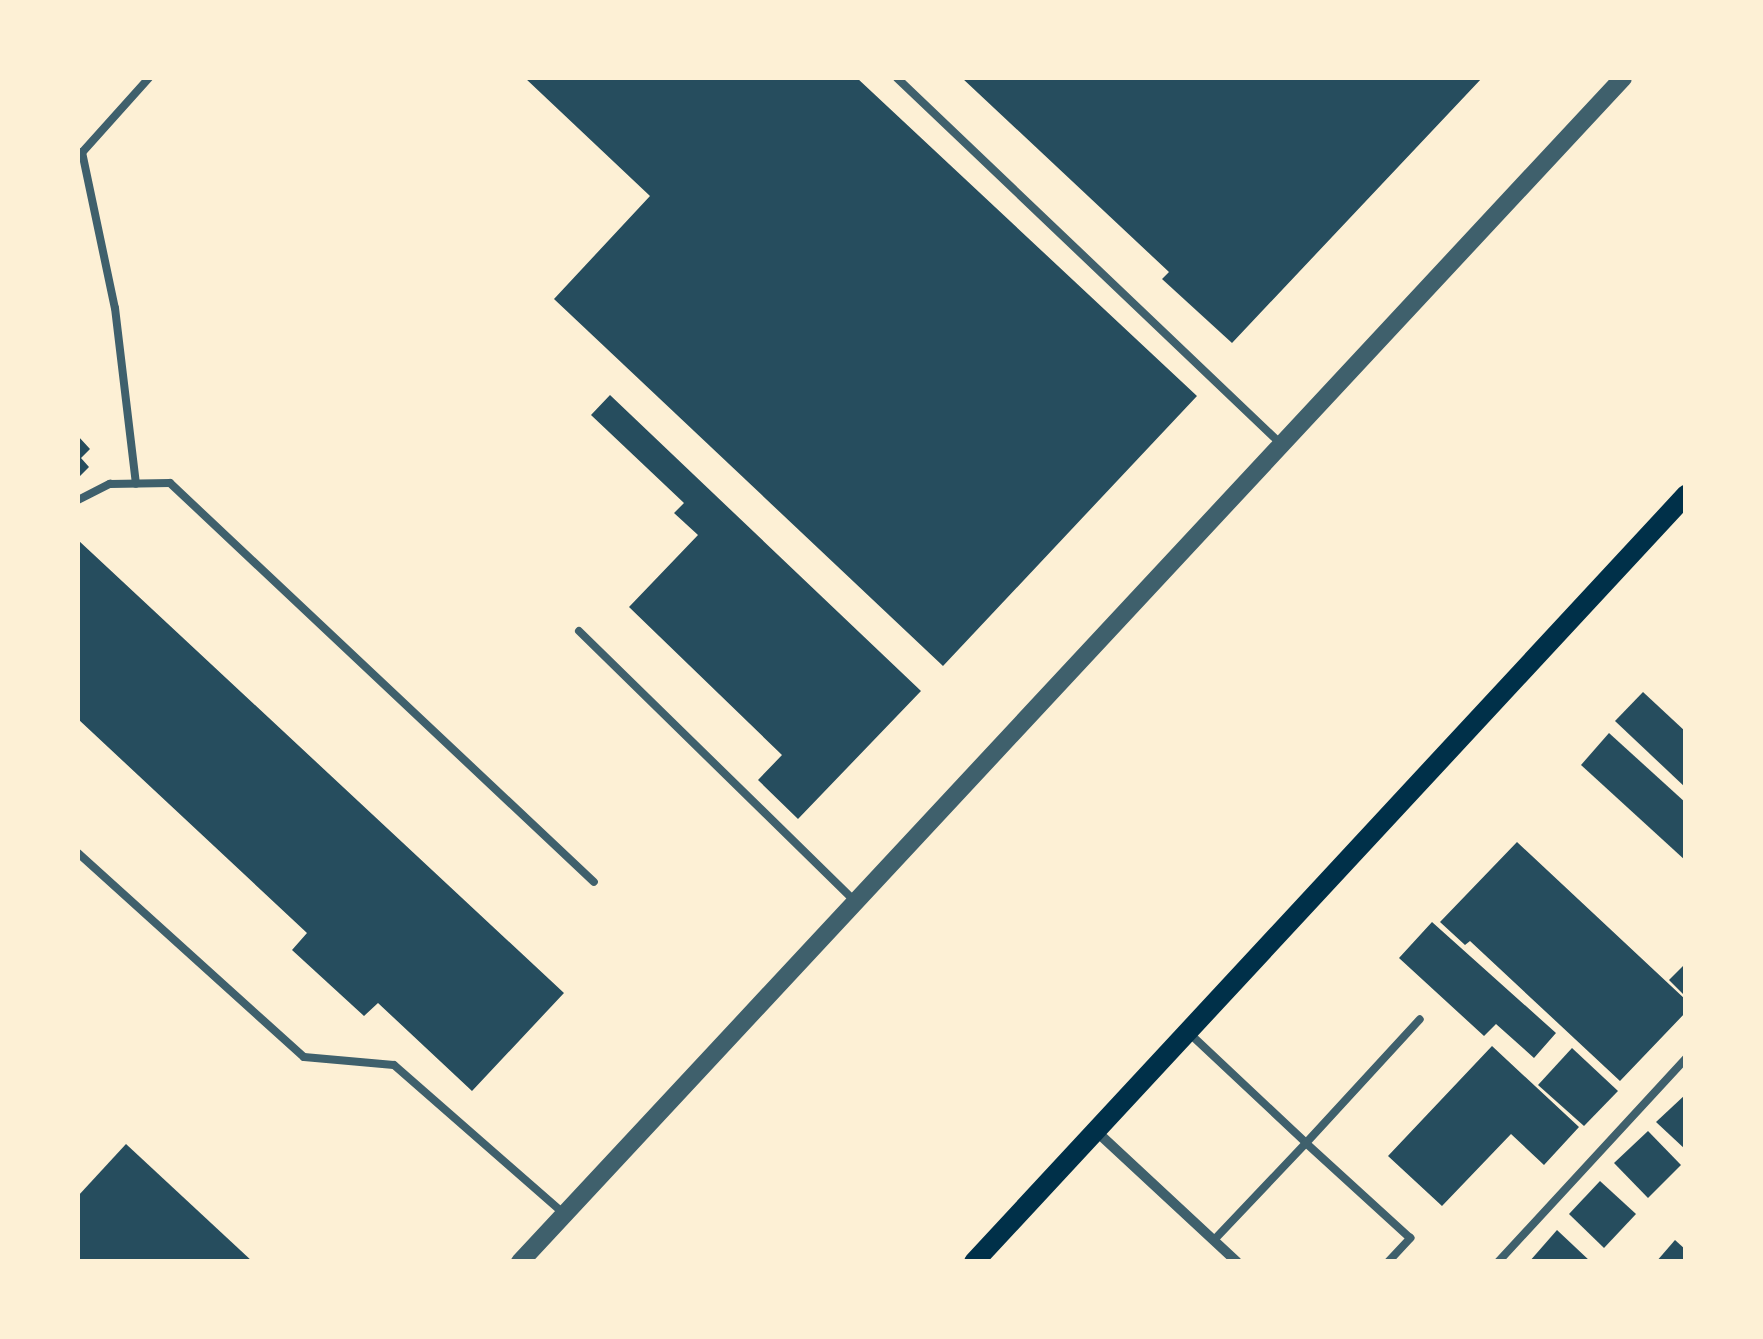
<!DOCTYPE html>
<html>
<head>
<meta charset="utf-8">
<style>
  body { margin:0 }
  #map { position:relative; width:1763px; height:1339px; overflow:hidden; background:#fdf0d5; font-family:"Alegreya Sans",sans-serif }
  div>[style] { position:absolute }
  .building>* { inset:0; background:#264d5e }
  .service>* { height:8px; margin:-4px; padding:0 4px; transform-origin:4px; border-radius:4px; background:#3f606c }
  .minor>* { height:10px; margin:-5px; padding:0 5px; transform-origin:5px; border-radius:5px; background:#3f606c }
  .tertiary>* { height:18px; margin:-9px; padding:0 9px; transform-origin:9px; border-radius:9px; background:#3f606c }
  .secondary>* { height:20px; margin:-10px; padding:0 10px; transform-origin:10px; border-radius:10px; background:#003049 }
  span { translate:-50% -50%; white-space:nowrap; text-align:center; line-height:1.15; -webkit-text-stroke:8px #fdf0d5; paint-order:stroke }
  .frame { position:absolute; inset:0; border:80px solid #fdf0d5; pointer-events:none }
</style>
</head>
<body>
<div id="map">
  <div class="building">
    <i style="clip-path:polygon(525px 78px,857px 78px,1197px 396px,943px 666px,554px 299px,650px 196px)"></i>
    <i style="clip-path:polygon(962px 78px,1482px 78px,1232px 343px,1162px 279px,1169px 272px)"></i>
    <i style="clip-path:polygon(610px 395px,921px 691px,798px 819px,758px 780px,782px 755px,629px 607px,698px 535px,674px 513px,684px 503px,591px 415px)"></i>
    <i style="clip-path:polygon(78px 436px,90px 449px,81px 458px,89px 467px,78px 478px)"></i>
    <i style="clip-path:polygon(78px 540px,564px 993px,472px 1091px,378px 1003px,364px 1016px,292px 950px,307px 933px,78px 719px)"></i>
    <i style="clip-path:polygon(1643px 692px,1686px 732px,1686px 788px,1615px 721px)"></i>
    <i style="clip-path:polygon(1609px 733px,1686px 803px,1686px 861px,1581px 765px)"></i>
    <i style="clip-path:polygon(1517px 842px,1686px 1000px,1686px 1012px,1620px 1081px,1470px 941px,1465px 945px,1440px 922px)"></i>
    <i style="clip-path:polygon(1432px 922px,1556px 1033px,1534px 1058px,1496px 1024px,1484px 1036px,1399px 958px)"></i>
    <i style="clip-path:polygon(1686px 963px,1686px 997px,1669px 980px)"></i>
    <i style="clip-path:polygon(1492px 1046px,1579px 1127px,1544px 1165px,1511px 1134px,1442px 1206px,1388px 1156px)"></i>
    <i style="clip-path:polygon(1572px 1048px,1618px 1091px,1584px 1126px,1538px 1085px)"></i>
    <i style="clip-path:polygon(1686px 1094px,1686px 1150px,1656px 1122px)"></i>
    <i style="clip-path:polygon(1648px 1131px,1681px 1165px,1648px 1198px,1614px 1163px)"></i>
    <i style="clip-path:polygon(126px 1144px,253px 1262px,78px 1262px,78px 1196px)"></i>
    <i style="clip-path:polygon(1600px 1181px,1636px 1214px,1604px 1248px,1569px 1214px)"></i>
    <i style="clip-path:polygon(1557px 1230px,1591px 1262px,1529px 1262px)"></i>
    <i style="clip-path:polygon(1675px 1240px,1686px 1250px,1686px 1262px,1656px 1262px)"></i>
  </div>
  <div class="service">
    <i style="left:897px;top:78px;width:530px;rotate:43.63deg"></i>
    <i style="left:82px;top:152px;width:159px;rotate:78.1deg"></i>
    <i style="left:115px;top:308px;width:177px;rotate:83.2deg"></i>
    <i style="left:78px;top:157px;width:106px;rotate:-48.1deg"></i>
    <i style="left:78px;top:500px;width:36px;rotate:-27deg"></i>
    <i style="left:110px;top:484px;width:60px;rotate:-1deg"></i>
    <i style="left:170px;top:483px;width:582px;rotate:43.26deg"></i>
    <i style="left:579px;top:631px;width:386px;rotate:44.4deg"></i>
    <i style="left:78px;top:853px;width:304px;rotate:42.1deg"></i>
    <i style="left:304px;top:1057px;width:90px;rotate:5.1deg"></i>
    <i style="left:394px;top:1065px;width:226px;rotate:41.2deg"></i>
    <i style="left:1188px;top:1032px;width:162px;rotate:43.2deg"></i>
    <i style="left:1306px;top:1143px;width:134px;rotate:133.5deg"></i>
    <i style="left:1388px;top:1262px;width:33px;rotate:-47deg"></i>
    <i style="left:1410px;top:1238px;width:141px;rotate:-137.6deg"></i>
    <i style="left:1306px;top:1143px;width:168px;rotate:-47.4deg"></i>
    <i style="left:1498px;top:1262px;width:277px;rotate:-47.3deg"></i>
  </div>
  <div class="minor">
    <i style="left:1096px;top:1131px;width:192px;rotate:42.9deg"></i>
  </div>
  <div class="tertiary">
    <i style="left:520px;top:1262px;width:1618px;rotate:-47.03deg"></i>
  </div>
  <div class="secondary">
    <i style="left:974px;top:1262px;width:1047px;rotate:-47.13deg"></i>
  </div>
  <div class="frame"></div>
</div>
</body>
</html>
